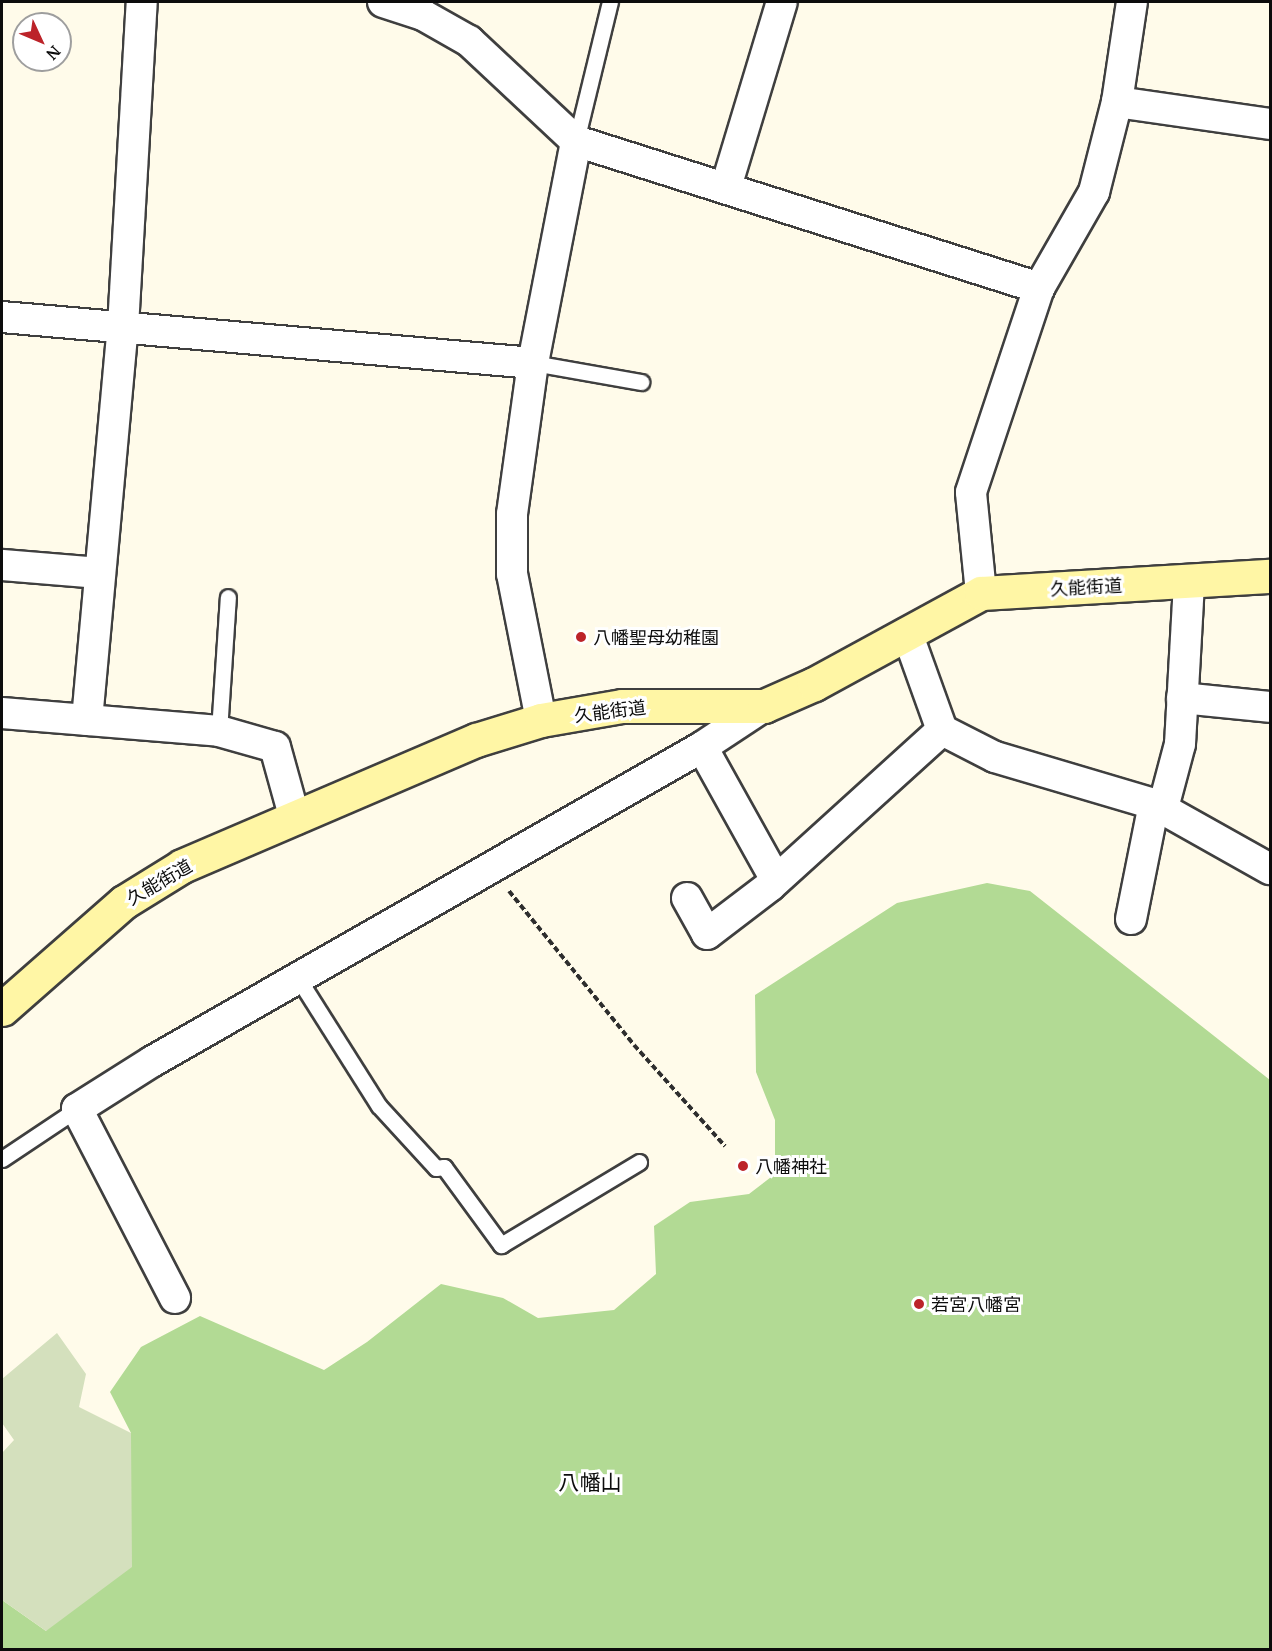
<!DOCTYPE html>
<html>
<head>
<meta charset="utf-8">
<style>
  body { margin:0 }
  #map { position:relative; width:1272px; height:1651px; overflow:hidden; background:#fffbea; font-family:"PT Serif","Noto Sans JP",serif }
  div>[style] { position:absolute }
  .forest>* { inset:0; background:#b2da94 }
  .cemetery>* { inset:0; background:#d4e0bd }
  .path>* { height:4px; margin-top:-2px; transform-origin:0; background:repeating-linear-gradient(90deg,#2e2e2e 0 6px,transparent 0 9px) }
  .roads { filter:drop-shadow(2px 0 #3f3f3f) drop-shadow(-2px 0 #3f3f3f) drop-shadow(0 2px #3f3f3f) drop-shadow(0 -2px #3f3f3f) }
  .lane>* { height:15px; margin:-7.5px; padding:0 7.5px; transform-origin:7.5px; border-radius:7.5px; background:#fff }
  .street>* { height:30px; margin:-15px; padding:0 15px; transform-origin:15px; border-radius:15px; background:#fff }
  .secondary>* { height:33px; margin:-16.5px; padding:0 16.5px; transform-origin:16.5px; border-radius:16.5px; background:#fff6a5 }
  .dots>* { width:16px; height:16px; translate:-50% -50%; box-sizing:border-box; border:3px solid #fff; border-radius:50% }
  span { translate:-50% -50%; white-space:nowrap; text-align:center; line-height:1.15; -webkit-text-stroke:6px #fff; paint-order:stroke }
  .street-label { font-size:18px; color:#0c0c0c }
  .poi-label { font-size:18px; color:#0c0c0c }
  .left { translate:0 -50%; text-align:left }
  .quarter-label { font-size:21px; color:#0c0c0c }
  .frame { position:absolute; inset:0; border:3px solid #0c0c0c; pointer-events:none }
  .north { position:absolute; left:12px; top:12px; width:60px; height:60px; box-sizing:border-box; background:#fff; border:2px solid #9e9e9e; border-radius:50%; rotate:134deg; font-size:16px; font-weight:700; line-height:24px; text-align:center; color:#0c0c0c }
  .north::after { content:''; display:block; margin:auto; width:21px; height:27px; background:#bc2329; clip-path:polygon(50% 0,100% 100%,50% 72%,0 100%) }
</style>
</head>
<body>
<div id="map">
  <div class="forest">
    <i style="clip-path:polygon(987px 883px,1030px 891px,1270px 1080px,1270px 1649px,2px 1650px,2px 1600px,46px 1631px,131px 1433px,110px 1392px,141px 1347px,200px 1316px,324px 1370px,367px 1342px,441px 1284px,503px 1298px,538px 1318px,614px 1310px,656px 1274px,654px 1226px,690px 1202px,749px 1194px,775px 1174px,775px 1120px,756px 1072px,755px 995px,897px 903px)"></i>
  </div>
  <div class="cemetery">
    <i style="clip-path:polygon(57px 1333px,86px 1374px,79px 1407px,131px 1433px,132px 1567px,46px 1631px,2px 1600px,2px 1453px,14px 1440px,2px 1423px,2px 1379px)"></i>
  </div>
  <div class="path">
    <i style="left:509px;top:891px;width:198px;rotate:50.9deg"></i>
    <i style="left:634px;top:1045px;width:136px;rotate:48deg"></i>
  </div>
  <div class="roads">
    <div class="lane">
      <i style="left:576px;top:141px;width:143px;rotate:-76.3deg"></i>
      <i style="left:533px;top:363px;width:110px;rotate:10deg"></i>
      <i style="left:219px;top:731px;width:134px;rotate:-86.2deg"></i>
      <i style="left:298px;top:978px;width:151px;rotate:57.7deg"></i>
      <i style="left:379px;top:1106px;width:84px;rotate:47.4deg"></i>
      <i style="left:436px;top:1168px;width:8px;rotate:-7deg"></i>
      <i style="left:444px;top:1167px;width:97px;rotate:53.8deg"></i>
      <i style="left:501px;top:1245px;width:161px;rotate:-31deg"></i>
      <i style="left:2px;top:1159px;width:90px;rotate:-33.7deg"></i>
    </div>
    <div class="street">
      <i style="left:383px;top:2px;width:42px;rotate:18deg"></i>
      <i style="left:423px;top:15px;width:53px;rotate:29.5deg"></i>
      <i style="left:469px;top:41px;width:146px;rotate:43.1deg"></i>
      <i style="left:576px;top:141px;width:486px;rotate:17.6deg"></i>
      <i style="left:1117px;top:102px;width:155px;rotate:8.2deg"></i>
      <i style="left:726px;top:187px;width:193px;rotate:-73.2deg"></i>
      <i style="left:2px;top:317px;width:533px;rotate:4.95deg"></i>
      <i style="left:2px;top:565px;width:98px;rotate:4.7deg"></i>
      <i style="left:981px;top:593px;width:101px;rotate:-95.7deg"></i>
      <i style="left:971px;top:492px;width:215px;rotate:-71.6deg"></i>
      <i style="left:1039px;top:288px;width:111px;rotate:-60.2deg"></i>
      <i style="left:1094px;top:192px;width:93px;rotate:-75.7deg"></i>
      <i style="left:1117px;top:102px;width:101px;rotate:-81.5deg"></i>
      <i style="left:1182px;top:698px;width:88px;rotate:5.8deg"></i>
      <i style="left:2px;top:713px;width:218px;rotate:4.7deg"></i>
      <i style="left:219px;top:731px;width:58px;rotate:15.9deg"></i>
      <i style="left:275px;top:747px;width:75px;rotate:74.5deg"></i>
      <i style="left:87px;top:720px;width:395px;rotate:-84.8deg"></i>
      <i style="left:123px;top:327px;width:326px;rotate:-86.7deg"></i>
      <i style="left:541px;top:720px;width:149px;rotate:-101.2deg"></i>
      <i style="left:512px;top:574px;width:60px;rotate:-90deg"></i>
      <i style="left:512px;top:514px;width:152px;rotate:-82.1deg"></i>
      <i style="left:533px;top:363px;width:226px;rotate:-79deg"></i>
      <i style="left:942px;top:730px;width:59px;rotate:27deg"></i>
      <i style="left:995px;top:757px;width:166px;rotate:16.5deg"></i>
      <i style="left:1154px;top:804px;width:133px;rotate:29.3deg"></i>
      <i style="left:702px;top:747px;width:152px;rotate:60.9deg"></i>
      <i style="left:1163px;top:808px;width:66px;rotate:-75.1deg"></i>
      <i style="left:1180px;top:744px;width:162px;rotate:-86.8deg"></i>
      <i style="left:687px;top:898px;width:41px;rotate:60.9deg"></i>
      <i style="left:707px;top:934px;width:79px;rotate:-37.3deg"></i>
      <i style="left:770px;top:886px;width:232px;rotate:-42.2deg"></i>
      <i style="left:942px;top:730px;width:103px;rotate:-109.8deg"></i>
      <i style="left:1131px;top:919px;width:117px;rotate:-78.7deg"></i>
      <i style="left:175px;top:1298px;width:213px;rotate:-117.4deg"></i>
      <i style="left:77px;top:1109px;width:90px;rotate:-32.3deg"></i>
      <i style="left:153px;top:1061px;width:632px;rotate:-29.77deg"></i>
      <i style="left:702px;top:747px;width:74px;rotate:-33.5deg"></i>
    </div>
    <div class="secondary">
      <i style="left:2px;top:1009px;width:162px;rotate:-41.3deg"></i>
      <i style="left:124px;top:902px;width:68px;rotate:-31.8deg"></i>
      <i style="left:182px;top:866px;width:320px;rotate:-23.2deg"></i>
      <i style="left:476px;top:740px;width:68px;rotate:-17.1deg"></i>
      <i style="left:541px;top:720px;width:82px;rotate:-9.8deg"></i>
      <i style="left:622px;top:706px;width:142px"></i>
      <i style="left:764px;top:706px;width:55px;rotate:-23.7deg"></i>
      <i style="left:814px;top:684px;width:190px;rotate:-28.6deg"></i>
      <i style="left:981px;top:593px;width:289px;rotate:-3.4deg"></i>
    </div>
  </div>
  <div class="dots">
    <i style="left:581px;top:637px;background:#bc2329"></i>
    <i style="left:743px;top:1166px;background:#bc2329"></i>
    <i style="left:919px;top:1304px;background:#bc2329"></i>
  </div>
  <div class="street-label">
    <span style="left:1086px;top:587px;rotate:-3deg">久能街道</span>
    <span style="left:610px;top:711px;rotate:-7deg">久能街道</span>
    <span style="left:159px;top:882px;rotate:-30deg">久能街道</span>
  </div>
  <div class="poi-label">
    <span class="left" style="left:593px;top:637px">八幡聖母幼稚園</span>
    <span class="left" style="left:755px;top:1166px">八幡神社</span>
    <span class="left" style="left:931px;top:1304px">若宮八幡宮</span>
  </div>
  <div class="quarter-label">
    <span style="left:590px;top:1482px">八幡山</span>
  </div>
  <div class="frame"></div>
  <div class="north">N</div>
</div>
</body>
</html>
